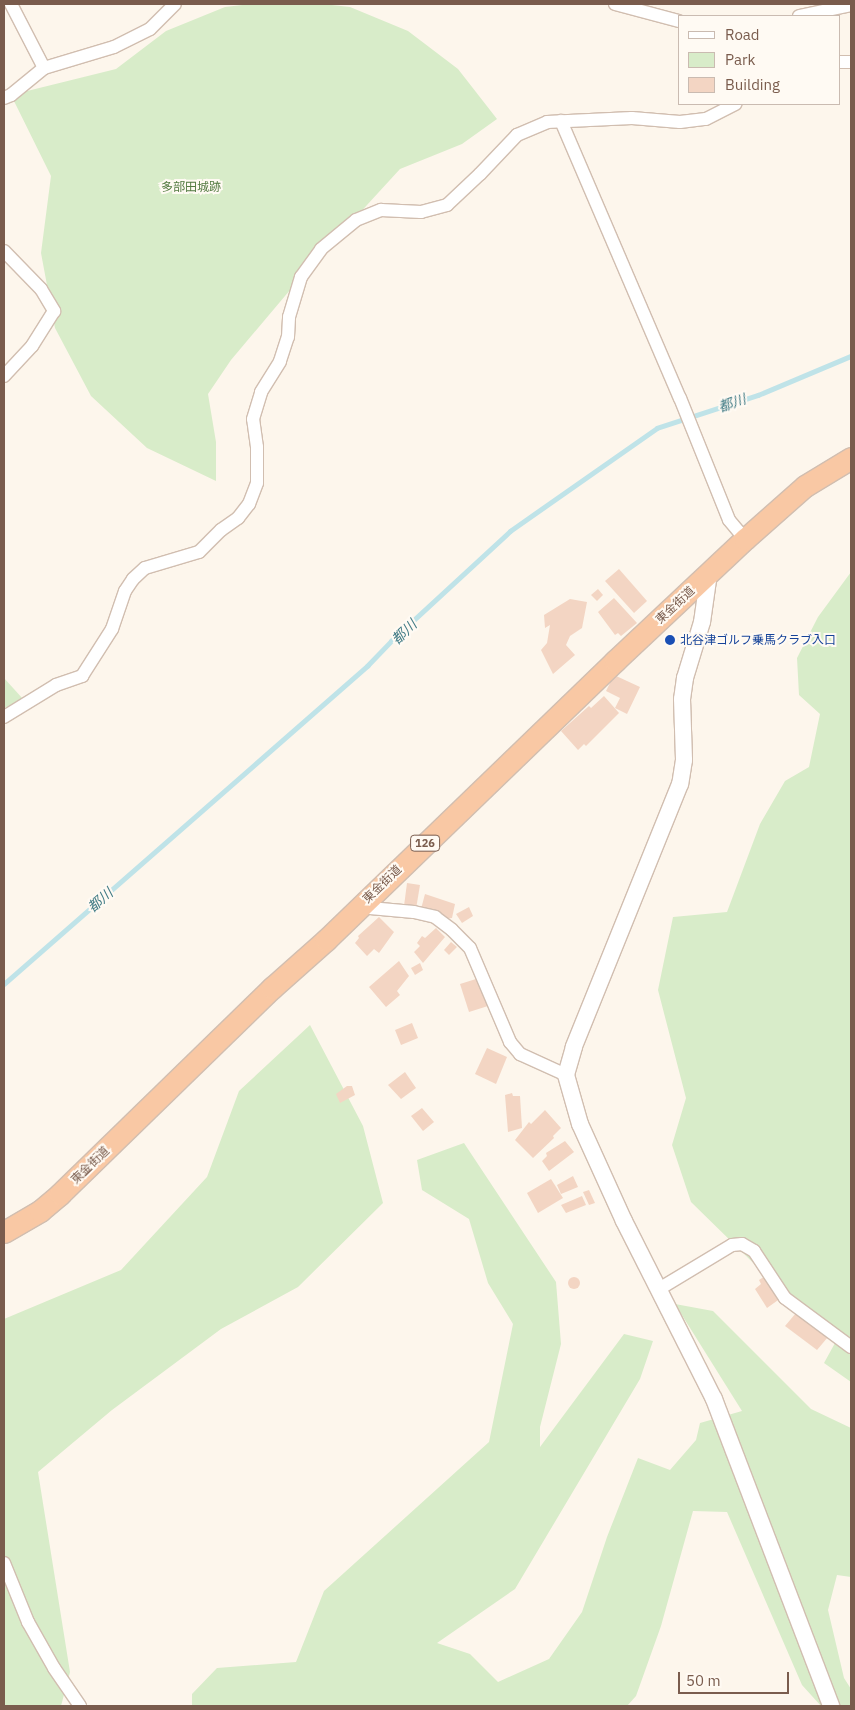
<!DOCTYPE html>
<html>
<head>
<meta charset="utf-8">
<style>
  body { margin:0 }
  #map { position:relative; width:855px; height:1710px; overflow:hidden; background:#fdf6ec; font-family:"IBM Plex Sans","Noto Sans JP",sans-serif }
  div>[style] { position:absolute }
  .green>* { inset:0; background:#d8ecc9 }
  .stream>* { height:4.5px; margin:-2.25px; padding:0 2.25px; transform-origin:2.25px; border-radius:2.25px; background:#bfe3e8 }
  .building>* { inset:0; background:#f3d5c3 }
  .round { border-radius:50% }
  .roads { filter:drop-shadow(1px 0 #d1beb0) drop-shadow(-1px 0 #d1beb0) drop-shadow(0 1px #d1beb0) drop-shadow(0 -1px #d1beb0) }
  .minor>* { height:12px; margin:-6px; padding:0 6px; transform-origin:6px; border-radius:6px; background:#fff }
  .tertiary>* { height:16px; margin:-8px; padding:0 8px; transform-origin:8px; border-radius:8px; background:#fff }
  .trunk>* { height:21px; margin:-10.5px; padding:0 10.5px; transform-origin:10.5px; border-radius:10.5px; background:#f9c8a4 }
  .dots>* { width:14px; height:14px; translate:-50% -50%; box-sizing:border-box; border:2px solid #fffaf3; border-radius:50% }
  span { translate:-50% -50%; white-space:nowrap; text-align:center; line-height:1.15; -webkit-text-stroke:4px #fffaf3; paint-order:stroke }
  .shield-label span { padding:1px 4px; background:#fffaf3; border:1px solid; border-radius:4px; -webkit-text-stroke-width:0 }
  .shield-label { font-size:11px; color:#7a5c4d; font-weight:700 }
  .park-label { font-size:12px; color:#537a41 }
  .street-label { font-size:12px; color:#7a5c4d }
  .transit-label { font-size:12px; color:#164399 }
  .left { translate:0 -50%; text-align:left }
  .water-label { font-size:14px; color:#437c86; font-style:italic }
  .frame { position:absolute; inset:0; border:5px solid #7a5c4d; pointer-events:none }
  .legend { position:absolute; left:678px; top:15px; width:162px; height:90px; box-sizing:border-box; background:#fffaf3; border:1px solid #cabbb1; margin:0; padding:6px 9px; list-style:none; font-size:15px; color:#7a5c4d }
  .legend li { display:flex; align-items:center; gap:10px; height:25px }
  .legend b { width:25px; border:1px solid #cabbb1 }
  .scale { position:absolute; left:678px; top:1672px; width:111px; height:22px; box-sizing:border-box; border:2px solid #7a5c4d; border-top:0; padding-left:6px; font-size:15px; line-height:18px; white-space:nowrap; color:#7a5c4d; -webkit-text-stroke:4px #fffaf3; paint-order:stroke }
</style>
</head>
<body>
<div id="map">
  <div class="green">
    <i style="clip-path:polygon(251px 4px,323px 4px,350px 7px,408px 31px,458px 69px,497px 119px,462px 144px,400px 169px,301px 277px,231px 360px,208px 394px,216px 442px,216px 481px,147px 448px,91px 396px,55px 328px,41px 253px,51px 176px,11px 95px,116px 69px,166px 31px,225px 7px)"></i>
    <i style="clip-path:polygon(851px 572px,851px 1382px,824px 1363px,835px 1343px,691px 1202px,672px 1145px,686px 1098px,658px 990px,673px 917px,727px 912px,760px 824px,785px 781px,809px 767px,820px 714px,799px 695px,797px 658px,818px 617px)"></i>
    <i style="clip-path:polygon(4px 678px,23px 699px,4px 708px)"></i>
    <i style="clip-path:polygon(310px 1025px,363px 1126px,383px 1203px,298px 1287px,221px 1329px,112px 1410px,38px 1472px,70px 1672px,61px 1706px,4px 1706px,4px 1319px,121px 1270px,207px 1177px,239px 1091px)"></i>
    <i style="clip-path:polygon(464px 1143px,556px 1282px,561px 1344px,540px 1427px,540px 1447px,624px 1334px,653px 1341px,640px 1379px,515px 1589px,437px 1643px,470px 1654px,498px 1682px,549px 1659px,582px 1612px,607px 1537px,638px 1458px,670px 1470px,696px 1440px,700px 1423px,742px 1411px,675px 1304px,713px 1311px,811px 1409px,851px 1428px,851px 1577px,837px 1575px,828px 1610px,844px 1678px,851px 1689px,851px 1706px,821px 1706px,802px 1685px,727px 1512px,693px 1511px,661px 1626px,636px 1696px,627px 1706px,192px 1706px,192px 1694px,217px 1668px,296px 1662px,324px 1591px,489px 1442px,513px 1324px,488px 1283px,469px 1219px,422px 1190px,417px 1160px)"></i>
  </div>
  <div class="stream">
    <i style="left:4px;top:984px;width:483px;rotate:-41.2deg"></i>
    <i style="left:367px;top:666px;width:35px;rotate:-46deg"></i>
    <i style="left:391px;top:641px;width:162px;rotate:-42.7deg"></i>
    <i style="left:510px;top:531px;width:179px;rotate:-35deg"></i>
    <i style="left:657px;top:428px;width:106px;rotate:-18.1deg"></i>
    <i style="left:758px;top:395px;width:101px;rotate:-22.8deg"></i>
  </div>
  <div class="building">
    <i style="clip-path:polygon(619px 569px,647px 601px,634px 613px,605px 581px)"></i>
    <i style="clip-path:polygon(598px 589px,603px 595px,597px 601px,591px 595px)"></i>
    <i style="clip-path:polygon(614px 598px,637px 623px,621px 636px,618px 633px,615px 635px,598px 612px)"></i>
    <i style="clip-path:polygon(570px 599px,587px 602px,582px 628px,570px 636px,566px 645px,575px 655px,553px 674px,541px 650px,547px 643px,550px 625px,545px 628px,544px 615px)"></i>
    <i style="clip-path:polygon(614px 675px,640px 687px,627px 714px,615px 708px,620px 698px,606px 691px)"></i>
    <i style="clip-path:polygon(604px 696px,619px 713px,586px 746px,584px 744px,578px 750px,561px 731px,589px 706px,591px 708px)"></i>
    <i style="clip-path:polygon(407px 883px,420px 885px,416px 909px,404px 906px)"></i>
    <i style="clip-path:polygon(425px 894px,455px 904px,452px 918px,445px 919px,421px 909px)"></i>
    <i style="clip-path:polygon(469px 907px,473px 916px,462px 923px,456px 914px)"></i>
    <i style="clip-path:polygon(379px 917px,394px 932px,379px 953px,374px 949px,367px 956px,355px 943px,359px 938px,358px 936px)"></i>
    <i style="clip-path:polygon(436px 928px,445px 937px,423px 963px,414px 952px,420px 946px,417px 943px,422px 936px,425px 938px)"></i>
    <i style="clip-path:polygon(451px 942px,457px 947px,449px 955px,444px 950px)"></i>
    <i style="clip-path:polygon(399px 961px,409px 976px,397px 991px,400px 995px,386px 1007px,369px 987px)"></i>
    <i style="clip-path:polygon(420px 963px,423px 970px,415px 975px,411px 968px)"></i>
    <i style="clip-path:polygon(476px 979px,488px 1006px,469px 1012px,460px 984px)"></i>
    <i style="clip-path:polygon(412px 1023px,418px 1038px,401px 1045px,395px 1030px)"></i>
    <i style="clip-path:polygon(487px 1048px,507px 1057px,496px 1084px,475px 1074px)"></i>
    <i style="clip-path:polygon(405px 1072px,416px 1088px,401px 1099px,388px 1085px)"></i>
    <i style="clip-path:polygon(347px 1086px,352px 1086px,355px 1095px,340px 1103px,336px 1094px)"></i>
    <i style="clip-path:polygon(512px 1093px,513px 1096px,520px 1096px,522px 1128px,508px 1132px,505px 1095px)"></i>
    <i style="clip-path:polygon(422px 1108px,434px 1122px,423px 1131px,411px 1116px)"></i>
    <i style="clip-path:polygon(545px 1110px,561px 1128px,553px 1136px,554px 1138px,533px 1158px,515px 1140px,529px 1122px,531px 1124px)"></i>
    <i style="clip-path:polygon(565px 1141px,574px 1152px,549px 1171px,542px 1161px,547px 1156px,546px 1153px)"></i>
    <i style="clip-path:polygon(573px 1176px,578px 1187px,561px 1194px,557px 1185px)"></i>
    <i style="clip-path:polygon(551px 1179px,563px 1198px,538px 1213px,527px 1193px)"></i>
    <i style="clip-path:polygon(589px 1190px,595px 1203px,589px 1205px,583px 1192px)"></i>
    <i style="clip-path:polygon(582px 1196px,586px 1205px,566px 1213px,561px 1205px)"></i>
    <i style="clip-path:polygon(765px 1276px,781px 1298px,767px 1308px,755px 1289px,761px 1284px,759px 1280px)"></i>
    <i class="round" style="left:568px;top:1277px;width:12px;height:12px"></i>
    <i style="clip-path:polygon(796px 1313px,828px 1337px,817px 1350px,785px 1326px)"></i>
  </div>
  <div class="roads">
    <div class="minor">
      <i style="left:11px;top:4px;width:72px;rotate:62.7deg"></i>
      <i style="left:615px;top:4px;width:66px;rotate:14.9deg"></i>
      <i style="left:799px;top:16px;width:53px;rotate:-11.9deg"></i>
      <i style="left:839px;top:62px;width:12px"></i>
      <i style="left:4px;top:98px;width:8px;rotate:-23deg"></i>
      <i style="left:11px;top:95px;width:43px;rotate:-39.3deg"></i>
      <i style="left:44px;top:68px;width:73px;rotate:-16.7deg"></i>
      <i style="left:114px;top:47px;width:40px;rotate:-26.6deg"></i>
      <i style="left:150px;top:29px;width:35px;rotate:-45deg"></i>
      <i style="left:561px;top:121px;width:301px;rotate:66.8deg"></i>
      <i style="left:680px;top:398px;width:131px;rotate:68.1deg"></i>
      <i style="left:729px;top:520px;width:25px;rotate:50deg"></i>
      <i style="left:4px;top:251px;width:53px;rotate:45.8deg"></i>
      <i style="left:41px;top:289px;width:26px;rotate:59deg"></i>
      <i style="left:54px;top:311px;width:41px;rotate:122.2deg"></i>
      <i style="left:32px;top:346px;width:41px;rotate:133deg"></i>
      <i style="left:4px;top:717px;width:61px;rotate:-31.6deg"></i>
      <i style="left:56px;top:685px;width:28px;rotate:-19deg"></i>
      <i style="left:82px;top:676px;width:56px;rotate:-57.4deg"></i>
      <i style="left:112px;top:629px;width:40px;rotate:-71.1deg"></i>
      <i style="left:125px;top:591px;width:14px;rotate:-56deg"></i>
      <i style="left:133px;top:579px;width:16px;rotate:-43deg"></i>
      <i style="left:145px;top:568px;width:56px;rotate:-16.5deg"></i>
      <i style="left:199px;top:552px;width:31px;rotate:-45deg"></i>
      <i style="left:221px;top:530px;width:21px;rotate:-35deg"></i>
      <i style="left:238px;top:518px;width:18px;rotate:-52deg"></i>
      <i style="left:249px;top:504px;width:22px;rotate:-69deg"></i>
      <i style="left:257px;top:483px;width:36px;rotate:-90deg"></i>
      <i style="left:257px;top:447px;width:28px;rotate:-98deg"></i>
      <i style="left:253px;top:419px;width:28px;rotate:-73deg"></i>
      <i style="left:261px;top:392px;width:36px;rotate:-58deg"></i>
      <i style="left:280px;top:361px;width:25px;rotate:-72deg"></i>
      <i style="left:288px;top:337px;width:20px;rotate:-87deg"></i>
      <i style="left:289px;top:317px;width:42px;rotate:-73.3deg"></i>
      <i style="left:301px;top:277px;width:34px;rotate:-54deg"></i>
      <i style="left:321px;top:249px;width:45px;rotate:-39.6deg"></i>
      <i style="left:356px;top:220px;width:27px;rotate:-22deg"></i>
      <i style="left:381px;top:210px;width:40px;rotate:2.9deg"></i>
      <i style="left:421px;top:212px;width:27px;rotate:-15deg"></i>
      <i style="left:447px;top:205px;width:45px;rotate:-43.2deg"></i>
      <i style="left:480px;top:174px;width:54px;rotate:-46.5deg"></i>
      <i style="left:517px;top:135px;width:33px;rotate:-23deg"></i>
      <i style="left:547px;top:122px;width:85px;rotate:-2.7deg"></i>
      <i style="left:632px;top:118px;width:48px;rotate:4.8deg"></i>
      <i style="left:680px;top:122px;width:26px;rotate:-7deg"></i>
      <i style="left:706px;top:119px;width:33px;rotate:-27deg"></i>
      <i style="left:359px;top:907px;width:55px;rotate:5.2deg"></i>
      <i style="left:414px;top:912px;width:22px;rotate:13deg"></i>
      <i style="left:435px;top:917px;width:21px;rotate:37deg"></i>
      <i style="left:452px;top:930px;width:25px;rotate:45deg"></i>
      <i style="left:470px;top:948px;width:102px;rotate:66.9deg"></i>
      <i style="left:510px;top:1042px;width:16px;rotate:50deg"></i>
      <i style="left:520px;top:1054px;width:51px;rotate:24.5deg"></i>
      <i style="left:659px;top:1289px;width:85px;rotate:-31.1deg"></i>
      <i style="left:732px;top:1245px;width:10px;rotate:-6deg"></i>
      <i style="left:742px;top:1244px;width:14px;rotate:30deg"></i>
      <i style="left:754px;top:1251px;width:56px;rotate:56.6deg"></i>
      <i style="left:785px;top:1298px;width:82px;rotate:36.6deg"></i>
      <i style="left:4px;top:1563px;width:64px;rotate:67.9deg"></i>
      <i style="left:28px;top:1622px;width:53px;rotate:60.5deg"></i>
      <i style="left:54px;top:1668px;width:46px;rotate:55.6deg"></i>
    </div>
    <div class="tertiary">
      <i style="left:709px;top:573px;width:49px;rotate:98.1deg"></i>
      <i style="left:702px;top:622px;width:59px;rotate:106.9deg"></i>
      <i style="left:685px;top:678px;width:21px;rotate:98deg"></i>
      <i style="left:682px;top:699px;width:61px;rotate:88.1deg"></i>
      <i style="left:684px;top:760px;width:24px;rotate:99deg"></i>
      <i style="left:680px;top:784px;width:284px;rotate:112deg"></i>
      <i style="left:574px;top:1047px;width:29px;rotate:106deg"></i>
      <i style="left:566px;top:1075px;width:51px;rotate:74.1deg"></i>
      <i style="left:580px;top:1124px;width:107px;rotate:65.6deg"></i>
      <i style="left:624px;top:1221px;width:199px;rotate:63.2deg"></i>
      <i style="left:714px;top:1399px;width:329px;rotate:69.1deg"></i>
    </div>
    <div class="trunk">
      <i style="left:4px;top:1232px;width:42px;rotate:-30.3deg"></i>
      <i style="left:40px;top:1211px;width:26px;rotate:-40deg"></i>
      <i style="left:60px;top:1194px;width:296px;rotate:-44.2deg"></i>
      <i style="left:272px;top:988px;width:72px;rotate:-41.6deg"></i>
      <i style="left:326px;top:940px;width:402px;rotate:-44deg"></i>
      <i style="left:615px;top:661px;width:178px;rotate:-43.2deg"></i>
      <i style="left:745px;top:539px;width:80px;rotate:-41.5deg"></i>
      <i style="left:805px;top:486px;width:54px;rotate:-31.3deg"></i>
    </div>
  </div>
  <div class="dots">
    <i style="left:670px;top:640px;background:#1a4fb4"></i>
  </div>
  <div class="shield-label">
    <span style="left:425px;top:843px">126</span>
  </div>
  <div class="park-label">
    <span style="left:191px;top:187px">多部田城跡</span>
  </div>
  <div class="street-label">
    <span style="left:675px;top:605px;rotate:-43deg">東金街道</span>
    <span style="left:382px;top:884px;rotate:-44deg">東金街道</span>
    <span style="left:90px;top:1165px;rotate:-44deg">東金街道</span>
  </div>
  <div class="transit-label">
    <span class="left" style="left:680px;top:640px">北谷津ゴルフ乗馬クラブ入口</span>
  </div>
  <div class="water-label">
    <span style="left:732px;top:403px;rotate:-19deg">都川</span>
    <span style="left:404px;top:632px;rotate:-44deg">都川</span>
    <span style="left:100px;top:900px;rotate:-41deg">都川</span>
  </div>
  <div class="frame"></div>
  <ul class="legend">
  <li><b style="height:6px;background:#fff"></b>Road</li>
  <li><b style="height:14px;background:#d8ecc9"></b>Park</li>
  <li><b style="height:14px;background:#f3d5c3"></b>Building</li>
  </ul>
  <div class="scale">50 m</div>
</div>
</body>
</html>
